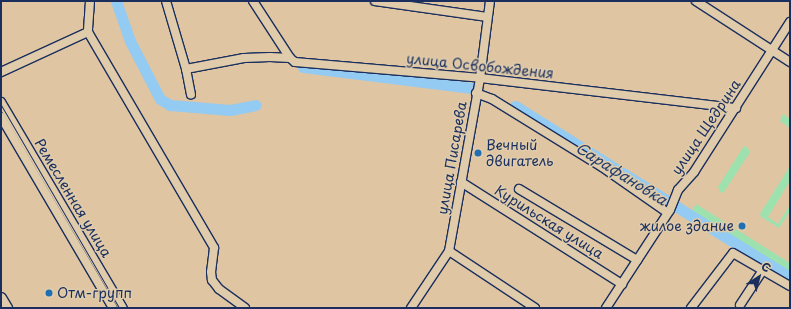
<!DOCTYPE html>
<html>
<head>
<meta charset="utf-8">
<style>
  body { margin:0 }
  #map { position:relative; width:791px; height:309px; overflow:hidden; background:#dfc5a2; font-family:"Playpen Sans",sans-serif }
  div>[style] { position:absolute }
  .green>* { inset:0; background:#9de2ae }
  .river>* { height:11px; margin:-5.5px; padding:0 5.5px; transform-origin:5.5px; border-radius:5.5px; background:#94cbf2 }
  .roads { filter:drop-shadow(1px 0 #1b2f5e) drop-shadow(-1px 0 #1b2f5e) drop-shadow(0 1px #1b2f5e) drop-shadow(0 -1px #1b2f5e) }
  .minor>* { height:8px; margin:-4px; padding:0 4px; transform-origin:4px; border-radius:4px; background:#e0ccab }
  .major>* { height:10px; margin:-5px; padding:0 5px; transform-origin:5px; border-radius:5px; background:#e0ccab }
  .tram>* { height:1px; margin:-0.5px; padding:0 0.5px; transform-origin:0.5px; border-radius:0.5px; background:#1b2f5e }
  .dots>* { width:11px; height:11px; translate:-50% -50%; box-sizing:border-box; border:2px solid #e0ccab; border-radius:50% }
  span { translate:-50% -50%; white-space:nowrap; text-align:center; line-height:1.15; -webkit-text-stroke:3px #e0ccab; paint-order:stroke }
  .street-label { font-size:14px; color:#1b2f5e }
  .poi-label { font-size:14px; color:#1b2f5e }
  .left { translate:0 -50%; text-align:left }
  .right { translate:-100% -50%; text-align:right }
  .water-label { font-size:15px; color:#273f6d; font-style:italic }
  .frame { position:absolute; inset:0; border:2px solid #1b2f5e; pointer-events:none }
  .north { position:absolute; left:739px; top:257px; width:40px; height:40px; -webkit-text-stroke:3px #e0ccab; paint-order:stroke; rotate:36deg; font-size:11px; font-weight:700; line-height:16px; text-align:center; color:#1b2f5e }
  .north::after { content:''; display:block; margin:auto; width:14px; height:18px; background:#1b2f5e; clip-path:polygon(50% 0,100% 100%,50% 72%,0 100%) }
</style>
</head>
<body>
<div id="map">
  <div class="green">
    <i style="clip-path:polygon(783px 114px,790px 119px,790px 128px,780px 121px)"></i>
    <i style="clip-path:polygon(744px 146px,748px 148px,750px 152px,724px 192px,721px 193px,718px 187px)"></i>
    <i style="clip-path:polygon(790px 166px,790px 181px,768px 217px,778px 224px,790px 205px,790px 211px,779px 228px,761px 217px,760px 214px)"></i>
    <i style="clip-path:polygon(696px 204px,790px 263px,790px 274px,690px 214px)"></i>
  </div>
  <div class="river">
    <i style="left:116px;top:1px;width:42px;rotate:70.7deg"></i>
    <i style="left:130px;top:41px;width:65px;rotate:62.7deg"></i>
    <i style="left:160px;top:99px;width:12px;rotate:31deg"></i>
    <i style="left:170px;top:105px;width:60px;rotate:4.8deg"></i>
    <i style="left:230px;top:110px;width:26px;rotate:-11deg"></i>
    <i style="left:303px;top:67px;width:170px;rotate:7.1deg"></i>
    <i style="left:515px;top:106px;width:324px;rotate:31.9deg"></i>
  </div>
  <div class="roads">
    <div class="minor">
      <i style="left:90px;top:1px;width:31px;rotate:94deg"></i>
      <i style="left:88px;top:32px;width:250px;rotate:59.7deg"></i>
      <i style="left:214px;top:248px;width:24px;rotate:97deg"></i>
      <i style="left:211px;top:272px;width:8px;rotate:83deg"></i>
      <i style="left:212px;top:280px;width:11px;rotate:52deg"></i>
      <i style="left:219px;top:289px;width:32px;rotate:36deg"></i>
      <i style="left:166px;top:1px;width:71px;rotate:73.6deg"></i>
      <i style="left:186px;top:69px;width:26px;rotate:79deg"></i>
      <i style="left:253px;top:1px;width:68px;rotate:57deg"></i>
      <i style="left:290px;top:58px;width:6px;rotate:39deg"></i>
      <i style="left:295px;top:62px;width:186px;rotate:4.9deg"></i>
      <i style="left:480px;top:78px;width:258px;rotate:6.7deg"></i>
      <i style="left:375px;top:1px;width:113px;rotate:8.1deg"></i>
      <i style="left:696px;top:1px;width:112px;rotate:33deg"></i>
      <i style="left:186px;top:69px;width:59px;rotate:-10.7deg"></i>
      <i style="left:244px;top:58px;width:26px;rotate:-2deg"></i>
      <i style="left:270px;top:57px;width:20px;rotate:3deg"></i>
      <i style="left:1px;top:72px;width:96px;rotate:-24.7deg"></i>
      <i style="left:476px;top:93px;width:17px;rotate:21deg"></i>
      <i style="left:492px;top:99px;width:129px;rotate:31.7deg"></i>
      <i style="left:602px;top:167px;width:80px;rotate:34.9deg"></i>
      <i style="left:1px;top:102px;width:239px;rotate:59.4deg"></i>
      <i style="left:1px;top:117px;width:221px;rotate:59.6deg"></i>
      <i style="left:461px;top:182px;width:191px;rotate:32.4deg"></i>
      <i style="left:519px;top:189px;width:138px;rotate:31deg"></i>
      <i style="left:449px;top:251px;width:103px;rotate:33.5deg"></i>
      <i style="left:740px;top:305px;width:42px;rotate:-56.7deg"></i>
      <i style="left:411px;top:308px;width:69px;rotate:-56.3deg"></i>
      <i style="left:449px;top:251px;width:176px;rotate:-79.8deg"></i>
      <i style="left:480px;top:78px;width:78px;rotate:-82.6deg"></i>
      <i style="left:606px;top:308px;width:117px;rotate:-56.9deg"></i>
      <i style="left:670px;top:210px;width:22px;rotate:-68deg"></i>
      <i style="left:678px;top:190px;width:24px;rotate:-48deg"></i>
      <i style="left:694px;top:172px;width:178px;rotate:-57.4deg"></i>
      <i style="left:691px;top:308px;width:69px;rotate:-52.6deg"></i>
      <i style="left:733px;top:253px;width:66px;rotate:30.1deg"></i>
    </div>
    <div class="major">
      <i style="left:1px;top:298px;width:12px;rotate:59deg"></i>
    </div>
  </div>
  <div class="tram">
    <i style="left:1px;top:105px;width:235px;rotate:59.8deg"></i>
  </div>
  <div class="dots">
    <i style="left:478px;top:153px;background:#1f6fb2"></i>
    <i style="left:742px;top:226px;background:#1f6fb2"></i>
    <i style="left:49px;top:293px;background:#1f6fb2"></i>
  </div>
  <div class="street-label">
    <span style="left:480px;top:66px;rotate:6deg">улица Освобождения</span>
    <span style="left:706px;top:127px;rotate:-56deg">улица Щедрина</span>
    <span style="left:452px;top:158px;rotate:-80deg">улица Писарева</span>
    <span style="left:73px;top:198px;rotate:59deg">Ремесленная улица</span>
    <span style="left:549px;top:222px;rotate:32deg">Курильская улица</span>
  </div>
  <div class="poi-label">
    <span class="left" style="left:486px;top:153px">Вечный<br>двигатель</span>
    <span class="right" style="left:734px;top:226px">жилое здание</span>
    <span class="left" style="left:57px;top:293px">Отм-групп</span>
  </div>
  <div class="water-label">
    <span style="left:622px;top:173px;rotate:32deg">Сарафановка</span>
  </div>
  <div class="frame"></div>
  <div class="north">С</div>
</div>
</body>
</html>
